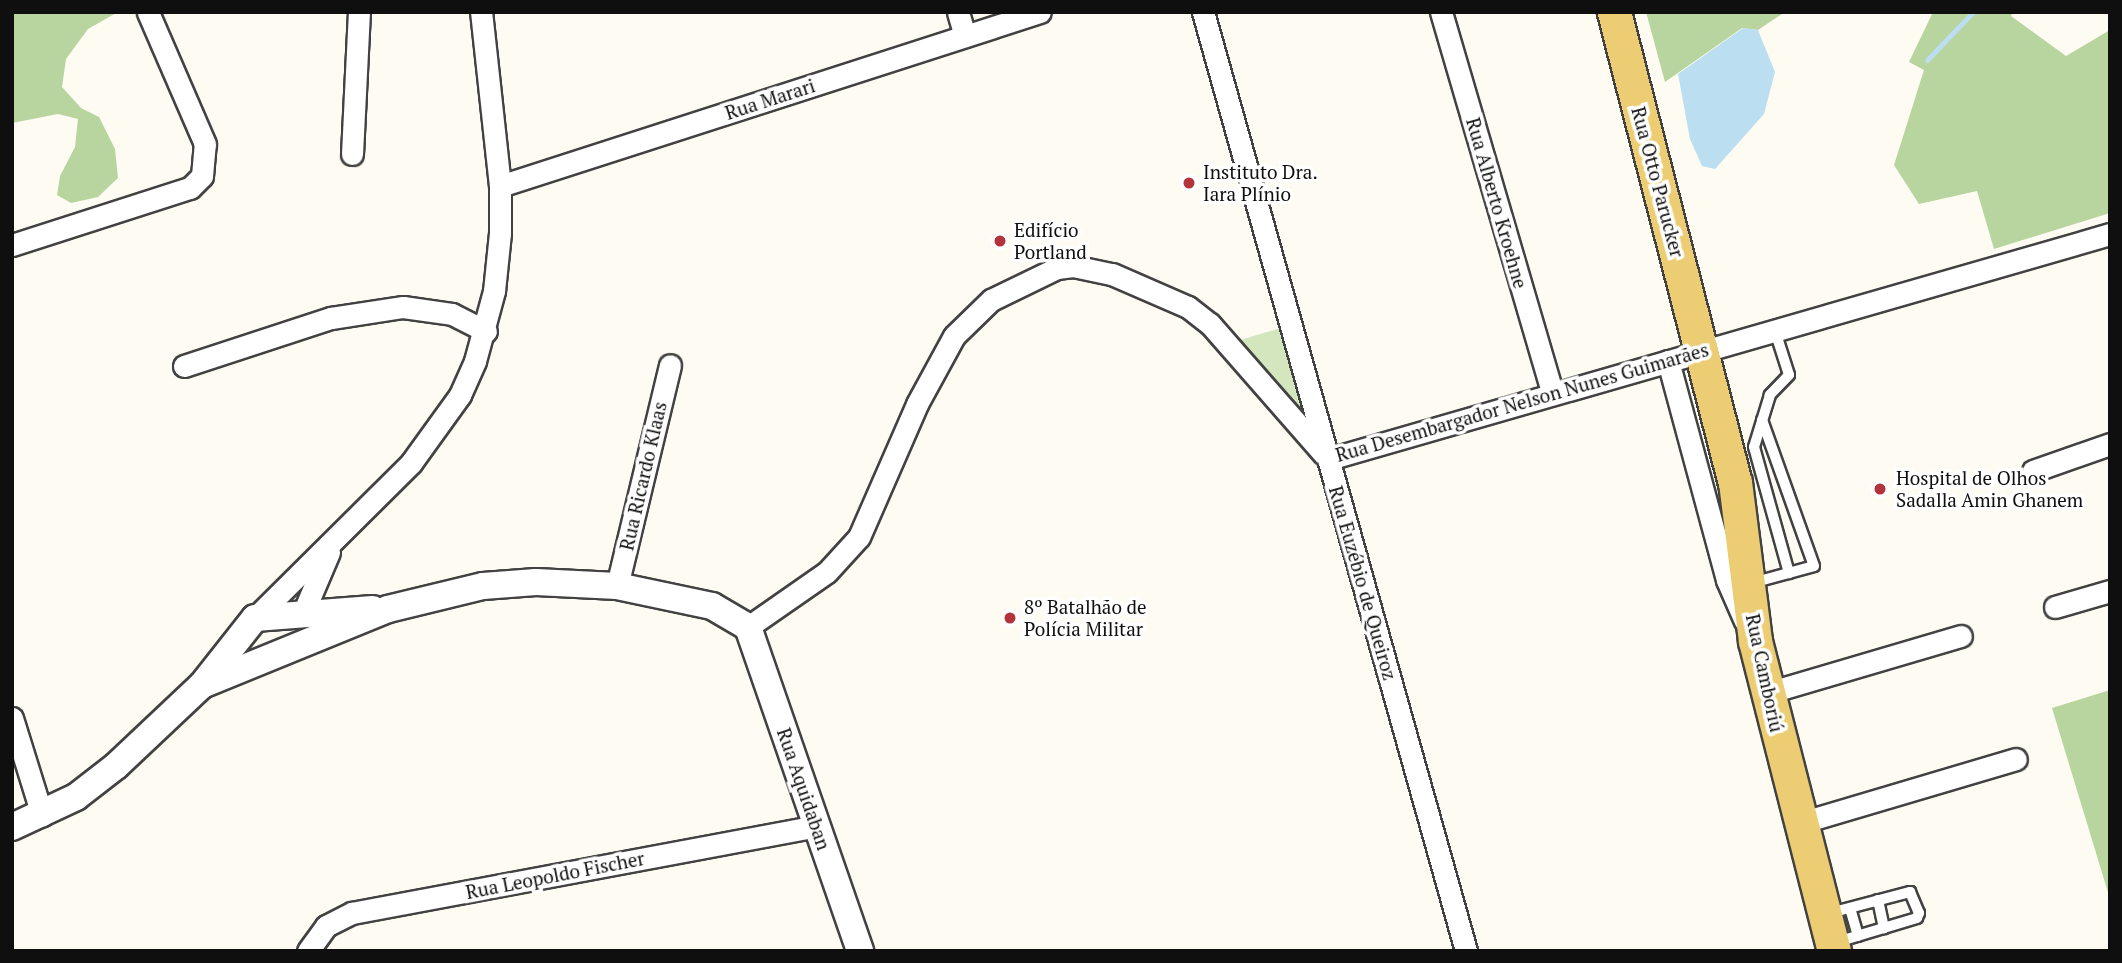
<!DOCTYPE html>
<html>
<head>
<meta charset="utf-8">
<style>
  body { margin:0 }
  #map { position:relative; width:2122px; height:963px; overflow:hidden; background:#fefbf2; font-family:"PT Serif",serif }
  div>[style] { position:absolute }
  .green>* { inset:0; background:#d3e6be }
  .forest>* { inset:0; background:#b8d59f }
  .water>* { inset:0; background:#bbdef1 }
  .stream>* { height:5px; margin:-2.5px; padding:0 2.5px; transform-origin:2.5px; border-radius:2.5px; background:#bbdef1 }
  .roads { filter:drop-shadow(2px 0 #424242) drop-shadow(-2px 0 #424242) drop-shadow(0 2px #424242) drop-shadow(0 -2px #424242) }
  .service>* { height:10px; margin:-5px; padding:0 5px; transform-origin:5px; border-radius:5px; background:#fff }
  .minor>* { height:21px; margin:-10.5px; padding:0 10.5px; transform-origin:10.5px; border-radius:10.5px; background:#fff }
  .tertiary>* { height:26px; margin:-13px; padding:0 13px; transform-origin:13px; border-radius:13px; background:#fff }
  .primary>* { height:33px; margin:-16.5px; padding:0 16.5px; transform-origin:16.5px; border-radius:16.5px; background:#eccd73 }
  .dots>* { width:19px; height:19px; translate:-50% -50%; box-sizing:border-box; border:4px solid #fff; border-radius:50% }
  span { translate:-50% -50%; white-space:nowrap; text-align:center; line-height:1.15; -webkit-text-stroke:7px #fff; paint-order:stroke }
  .street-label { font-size:19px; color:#0f0f0f }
  .poi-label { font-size:19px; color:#0f0f0f }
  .left { translate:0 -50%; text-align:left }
  .frame { position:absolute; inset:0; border:14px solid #0f0f0f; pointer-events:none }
</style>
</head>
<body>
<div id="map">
  <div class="green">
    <i style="clip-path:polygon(1284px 327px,1312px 428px,1240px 340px)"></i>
  </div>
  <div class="forest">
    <i style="clip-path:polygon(12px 12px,118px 12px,88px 29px,66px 59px,62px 87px,81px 108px,99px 117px,115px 149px,118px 178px,98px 197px,71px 203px,57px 195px,60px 176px,75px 147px,78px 119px,58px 114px,12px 123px)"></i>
    <i style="clip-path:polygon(1646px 12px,1785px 12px,1758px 30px,1742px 28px,1665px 82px)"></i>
    <i style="clip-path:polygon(1933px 12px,2013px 12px,2011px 16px,2066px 56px,2110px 30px,2110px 213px,1994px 249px,1977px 191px,1919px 204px,1894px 165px,1924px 70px,1909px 62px)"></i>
    <i style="clip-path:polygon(2110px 690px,2110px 899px,2052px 708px)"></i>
  </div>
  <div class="water">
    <i style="clip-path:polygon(1743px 28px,1758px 30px,1775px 72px,1764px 114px,1715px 169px,1702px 166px,1690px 139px,1678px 74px)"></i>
  </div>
  <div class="stream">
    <i style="left:1927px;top:60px;width:66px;rotate:-46.2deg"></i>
  </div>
  <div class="roads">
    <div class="service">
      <i style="left:1775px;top:331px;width:46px;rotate:72.3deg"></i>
      <i style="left:1789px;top:375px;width:28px;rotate:134deg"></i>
      <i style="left:1770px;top:395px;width:54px;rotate:107.1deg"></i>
      <i style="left:1754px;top:447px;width:131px;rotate:74.5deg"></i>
      <i style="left:1752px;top:583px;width:64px;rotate:-15.3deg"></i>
      <i style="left:1814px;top:566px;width:155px;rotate:-109.6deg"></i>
      <i style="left:1878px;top:900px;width:29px;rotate:78deg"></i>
      <i style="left:1850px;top:908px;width:29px;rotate:74deg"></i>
      <i style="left:1830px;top:913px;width:83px;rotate:-14.7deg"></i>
      <i style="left:1910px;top:892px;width:23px;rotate:67deg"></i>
      <i style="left:1919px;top:913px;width:5px;rotate:112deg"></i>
      <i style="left:1917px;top:918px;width:84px;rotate:163.3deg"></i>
    </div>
    <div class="minor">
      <i style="left:958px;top:12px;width:25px;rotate:74deg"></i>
      <i style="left:1203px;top:12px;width:975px;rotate:74.35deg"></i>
      <i style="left:1441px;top:12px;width:398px;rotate:73.7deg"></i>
      <i style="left:352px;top:154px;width:142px;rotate:-87.2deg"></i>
      <i style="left:500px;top:186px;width:567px;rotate:-17.86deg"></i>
      <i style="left:12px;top:245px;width:187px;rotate:-17.8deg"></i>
      <i style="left:190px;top:188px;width:17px;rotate:-45deg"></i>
      <i style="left:202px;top:176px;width:32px;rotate:-85deg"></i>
      <i style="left:205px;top:144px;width:144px;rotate:-113.4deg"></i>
      <i style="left:1668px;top:361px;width:227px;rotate:74.9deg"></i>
      <i style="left:1727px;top:580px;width:45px;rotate:66.3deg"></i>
      <i style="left:184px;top:366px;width:155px;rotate:-18.1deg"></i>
      <i style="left:331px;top:318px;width:73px;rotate:-8.7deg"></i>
      <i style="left:403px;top:307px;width:49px;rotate:8.1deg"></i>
      <i style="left:452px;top:314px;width:38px;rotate:27deg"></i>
      <i style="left:1329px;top:459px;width:813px;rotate:-16.07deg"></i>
      <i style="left:2033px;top:471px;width:82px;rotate:-19.3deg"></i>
      <i style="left:617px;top:586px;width:227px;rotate:-76.5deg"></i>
      <i style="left:2055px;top:607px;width:57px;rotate:-16.2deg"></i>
      <i style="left:304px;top:611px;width:64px;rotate:-67deg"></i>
      <i style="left:255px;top:618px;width:220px;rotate:-44.8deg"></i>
      <i style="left:411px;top:463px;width:84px;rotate:-54.2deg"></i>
      <i style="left:460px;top:395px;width:37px;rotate:-66deg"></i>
      <i style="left:475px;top:361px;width:73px;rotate:-74.8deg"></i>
      <i style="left:494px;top:291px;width:58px;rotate:-84.1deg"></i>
      <i style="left:500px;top:233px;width:47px;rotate:-90deg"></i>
      <i style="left:500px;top:186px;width:175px;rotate:-96.2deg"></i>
      <i style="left:748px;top:627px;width:96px;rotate:-34.8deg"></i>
      <i style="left:827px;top:572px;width:47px;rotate:-47.6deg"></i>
      <i style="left:859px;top:537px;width:145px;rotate:-66.4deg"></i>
      <i style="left:917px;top:404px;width:77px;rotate:-61.4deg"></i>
      <i style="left:954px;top:336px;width:52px;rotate:-44.2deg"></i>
      <i style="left:991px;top:300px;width:73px;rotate:-25.9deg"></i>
      <i style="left:1057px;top:268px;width:16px;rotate:-7deg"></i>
      <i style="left:1073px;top:266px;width:40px;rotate:12deg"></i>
      <i style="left:1112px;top:274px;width:83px;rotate:23.5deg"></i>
      <i style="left:1188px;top:307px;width:28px;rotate:38deg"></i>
      <i style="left:1210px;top:324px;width:173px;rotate:48.8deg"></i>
      <i style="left:1767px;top:693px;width:202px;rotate:-16.4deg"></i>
      <i style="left:12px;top:718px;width:102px;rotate:72.8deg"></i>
      <i style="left:1800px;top:823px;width:225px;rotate:-16.5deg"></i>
      <i style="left:308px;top:951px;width:31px;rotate:-54deg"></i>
      <i style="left:326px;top:926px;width:29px;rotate:-27deg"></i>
      <i style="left:352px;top:913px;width:473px;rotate:-10.6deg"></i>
    </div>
    <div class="tertiary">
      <i style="left:202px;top:685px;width:201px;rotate:-22.2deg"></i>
      <i style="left:388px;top:609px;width:98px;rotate:-13.6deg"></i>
      <i style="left:483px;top:586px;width:53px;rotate:-4.3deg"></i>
      <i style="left:536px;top:582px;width:81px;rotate:2.8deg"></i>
      <i style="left:617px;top:586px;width:97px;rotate:11.9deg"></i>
      <i style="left:712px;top:606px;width:42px;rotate:30.3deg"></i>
      <i style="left:748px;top:627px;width:343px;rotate:70.9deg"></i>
      <i style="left:12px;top:827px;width:71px;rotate:-25.1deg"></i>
      <i style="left:76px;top:797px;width:51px;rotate:-37.8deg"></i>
      <i style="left:116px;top:766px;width:118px;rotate:-43.3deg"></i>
      <i style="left:202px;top:685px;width:85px;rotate:-51.7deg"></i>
      <i style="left:255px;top:618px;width:118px;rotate:-4.4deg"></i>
    </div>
    <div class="primary">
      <i style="left:1614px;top:12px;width:485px;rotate:75.6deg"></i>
      <i style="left:1735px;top:482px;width:160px;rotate:82.8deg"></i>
      <i style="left:1755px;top:641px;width:320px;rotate:75.7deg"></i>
    </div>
  </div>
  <div class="dots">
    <i style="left:1189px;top:183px;background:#b3333b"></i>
    <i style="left:1000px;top:241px;background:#b3333b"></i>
    <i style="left:1880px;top:489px;background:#b3333b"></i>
    <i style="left:1010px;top:618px;background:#b3333b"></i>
  </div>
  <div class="street-label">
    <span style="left:770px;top:99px;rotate:-18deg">Rua Marari</span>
    <span style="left:1658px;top:182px;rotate:75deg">Rua Otto Parucker</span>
    <span style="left:1497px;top:203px;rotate:74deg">Rua Alberto Kroehne</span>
    <span style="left:1522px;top:402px;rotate:-16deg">Rua Desembargador Nelson Nunes Guimarães</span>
    <span style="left:643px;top:476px;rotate:-77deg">Rua Ricardo Klaas</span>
    <span style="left:1363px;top:583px;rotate:74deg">Rua Euzébio de Queiroz</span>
    <span style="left:1765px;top:673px;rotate:78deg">Rua Camboriú</span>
    <span style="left:804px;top:789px;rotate:71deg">Rua Aquidaban</span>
    <span style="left:555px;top:875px;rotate:-11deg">Rua Leopoldo Fischer</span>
  </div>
  <div class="poi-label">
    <span class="left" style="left:1203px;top:183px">Instituto Dra.<br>Iara Plínio</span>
    <span class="left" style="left:1014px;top:241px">Edifício<br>Portland</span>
    <span class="left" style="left:1896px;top:489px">Hospital de Olhos<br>Sadalla Amin Ghanem</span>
    <span class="left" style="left:1024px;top:618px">8º Batalhão de<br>Polícia Militar</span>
  </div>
  <div class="frame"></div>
</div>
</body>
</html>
